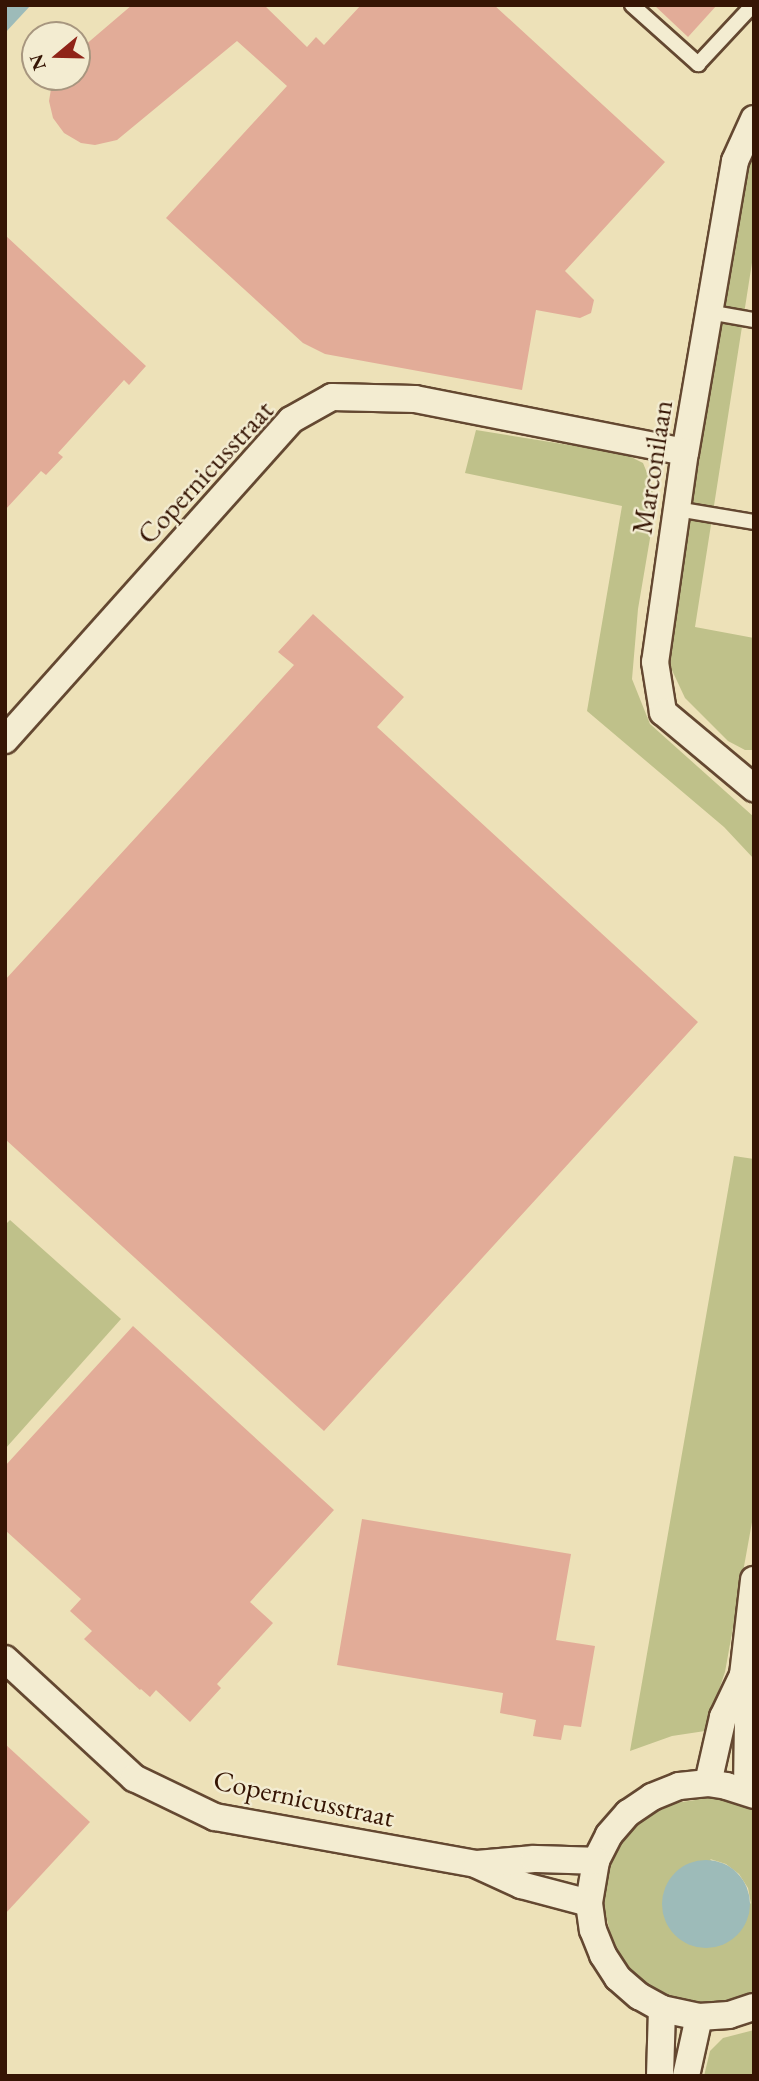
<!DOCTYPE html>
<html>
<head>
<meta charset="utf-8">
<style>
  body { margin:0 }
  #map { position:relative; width:759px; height:2081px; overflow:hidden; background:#ede1b8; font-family:"EB Garamond",serif }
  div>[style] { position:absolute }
  .green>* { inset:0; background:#bfc18a }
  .water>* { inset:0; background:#9dbbb9 }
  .round { border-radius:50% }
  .building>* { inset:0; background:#e2ac98 }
  .roads { filter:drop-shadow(2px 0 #644831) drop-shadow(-2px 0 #644831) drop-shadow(0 2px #644831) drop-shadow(0 -2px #644831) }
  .service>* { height:14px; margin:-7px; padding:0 7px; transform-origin:7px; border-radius:7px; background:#f3ecd1 }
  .minor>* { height:26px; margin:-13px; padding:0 13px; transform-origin:13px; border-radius:13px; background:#f3ecd1 }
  span { translate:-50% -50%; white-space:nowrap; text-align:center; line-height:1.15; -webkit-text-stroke:5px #f3ecd1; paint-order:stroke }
  .street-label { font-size:28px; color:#361504 }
  .frame { position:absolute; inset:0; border:7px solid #361504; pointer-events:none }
  .north { position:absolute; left:21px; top:21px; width:70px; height:70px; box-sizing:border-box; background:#f3ecd1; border:2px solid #a7967f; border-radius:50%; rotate:251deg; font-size:19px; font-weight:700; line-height:28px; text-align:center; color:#361504 }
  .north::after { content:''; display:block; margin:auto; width:24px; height:32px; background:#8f2418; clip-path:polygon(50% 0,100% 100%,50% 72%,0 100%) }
</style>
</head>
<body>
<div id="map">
  <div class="green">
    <i style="clip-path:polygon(754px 140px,754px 250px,695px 627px,754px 638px,754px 750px,745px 750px,728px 741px,685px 698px,670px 666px,672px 629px,745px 176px)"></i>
    <i style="clip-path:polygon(476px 430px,625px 454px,643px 463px,652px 485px,655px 509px,638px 609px,632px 679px,650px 724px,754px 817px,754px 859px,724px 827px,587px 711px,622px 506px,465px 473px)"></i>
    <i style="clip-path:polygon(734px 1156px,754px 1159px,754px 1511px,725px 1672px,705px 1731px,672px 1736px,630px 1751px)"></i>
    <i style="clip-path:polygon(10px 1220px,121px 1319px,5px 1449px,5px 1225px)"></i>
    <i style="clip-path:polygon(evenodd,709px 1798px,742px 1804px,754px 1811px,754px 1993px,721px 2003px,687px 2002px,655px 1990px,629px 1969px,612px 1940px,604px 1907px,607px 1873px,621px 1842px,645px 1818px,675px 1803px,709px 1798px,710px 1859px,726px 1864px,739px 1874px,748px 1888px,751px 1904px,710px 1859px)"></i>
    <i style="clip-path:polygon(754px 2030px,754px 2076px,704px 2076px,710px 2051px,723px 2038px)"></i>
  </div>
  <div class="water">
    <i style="clip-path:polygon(5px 5px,31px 5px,5px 33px)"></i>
    <i class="round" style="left:662px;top:1860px;width:88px;height:88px"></i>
  </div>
  <div class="building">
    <i style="clip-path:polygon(132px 5px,264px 5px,307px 47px,316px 37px,324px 45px,361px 5px,494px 5px,665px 162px,565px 271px,594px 300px,591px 313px,580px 318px,536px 310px,522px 390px,325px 354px,303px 343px,166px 218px,287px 86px,237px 41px,117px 140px,95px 145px,81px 143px,64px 133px,53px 118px,49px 101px,53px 77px,77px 77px,77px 52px)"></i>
    <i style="clip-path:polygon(654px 5px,717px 5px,688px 37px)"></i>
    <i style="clip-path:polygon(5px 235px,146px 366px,129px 385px,124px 380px,58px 453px,63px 457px,46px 475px,41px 471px,5px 510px)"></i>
    <i style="clip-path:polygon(313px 614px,404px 697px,377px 727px,698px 1022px,324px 1431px,5px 1139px,5px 980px,294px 665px,278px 652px)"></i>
    <i style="clip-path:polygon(133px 1326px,334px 1510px,250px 1602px,273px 1623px,217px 1684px,221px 1688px,190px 1722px,156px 1690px,150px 1697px,141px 1689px,140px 1690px,84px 1639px,92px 1631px,70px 1611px,81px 1599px,5px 1530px,5px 1466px)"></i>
    <i style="clip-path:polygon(362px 1519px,571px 1554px,556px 1640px,595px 1646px,581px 1727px,564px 1725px,561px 1740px,533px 1736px,536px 1720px,500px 1713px,503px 1693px,337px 1665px)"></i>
    <i style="clip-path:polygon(5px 1744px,90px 1822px,5px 1914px)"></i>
  </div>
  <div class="roads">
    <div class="service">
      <i style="left:632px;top:5px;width:89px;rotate:41.8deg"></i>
      <i style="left:698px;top:64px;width:81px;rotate:-47deg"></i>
      <i style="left:709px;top:312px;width:46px;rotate:10.1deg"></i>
      <i style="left:677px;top:509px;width:78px;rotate:9.6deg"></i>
    </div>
    <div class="minor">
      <i style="left:754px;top:119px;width:46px;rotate:114.3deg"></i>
      <i style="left:735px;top:161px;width:295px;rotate:99.7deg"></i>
      <i style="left:685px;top:452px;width:212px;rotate:98.1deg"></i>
      <i style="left:655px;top:662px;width:51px;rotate:80.9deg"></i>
      <i style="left:663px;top:712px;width:119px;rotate:39.9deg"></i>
      <i style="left:5px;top:740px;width:429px;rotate:-48.2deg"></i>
      <i style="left:291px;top:420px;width:47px;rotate:-29.3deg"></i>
      <i style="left:332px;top:397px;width:83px;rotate:1.4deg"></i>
      <i style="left:415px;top:399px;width:275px;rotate:11.1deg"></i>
      <i style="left:5px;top:1659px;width:176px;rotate:42.7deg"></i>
      <i style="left:134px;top:1778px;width:90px;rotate:25.7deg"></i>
      <i style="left:215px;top:1817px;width:264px;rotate:10.2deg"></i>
      <i style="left:475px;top:1864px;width:51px;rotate:24.5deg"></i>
      <i style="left:521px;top:1885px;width:70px;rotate:14.8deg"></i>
      <i style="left:708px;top:1783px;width:68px;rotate:-77.2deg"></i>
      <i style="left:723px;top:1717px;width:47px;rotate:-64.5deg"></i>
      <i style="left:747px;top:1790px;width:69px;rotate:-89.2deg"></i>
      <i style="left:748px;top:1721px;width:46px;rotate:-96.2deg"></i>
      <i style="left:743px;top:1675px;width:96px;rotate:-83.4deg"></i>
      <i style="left:754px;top:1795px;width:28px;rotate:-162deg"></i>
      <i style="left:727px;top:1786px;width:19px;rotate:-171deg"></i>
      <i style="left:708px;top:1783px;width:29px;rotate:174deg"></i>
      <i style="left:679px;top:1786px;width:29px;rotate:158deg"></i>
      <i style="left:652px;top:1797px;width:29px;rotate:146deg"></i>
      <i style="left:628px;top:1813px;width:29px;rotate:131deg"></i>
      <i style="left:609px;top:1835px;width:29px;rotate:117deg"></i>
      <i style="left:596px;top:1861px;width:43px;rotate:99.5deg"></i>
      <i style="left:589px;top:1903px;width:27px;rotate:82deg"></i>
      <i style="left:593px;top:1930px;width:27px;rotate:68deg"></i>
      <i style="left:603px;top:1955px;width:27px;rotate:57deg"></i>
      <i style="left:618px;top:1978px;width:28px;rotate:41deg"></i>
      <i style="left:639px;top:1996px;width:26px;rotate:29deg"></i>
      <i style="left:662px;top:2009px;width:38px;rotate:12deg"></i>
      <i style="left:699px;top:2017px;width:30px;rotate:-4deg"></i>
      <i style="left:729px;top:2015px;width:26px;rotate:-18deg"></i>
      <i style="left:477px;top:1864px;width:57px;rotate:-5deg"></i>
      <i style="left:534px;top:1859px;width:62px;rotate:1.8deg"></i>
      <i style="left:660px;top:2076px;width:67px;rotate:-88.3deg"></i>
      <i style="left:686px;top:2076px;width:60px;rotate:-77.6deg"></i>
    </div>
  </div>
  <div class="street-label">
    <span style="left:652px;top:467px;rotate:-81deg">Marconilaan</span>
    <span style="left:205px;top:472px;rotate:-47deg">Copernicusstraat</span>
    <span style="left:304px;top:1798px;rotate:12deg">Copernicusstraat</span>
  </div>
  <div class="frame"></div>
  <div class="north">N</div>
</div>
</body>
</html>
